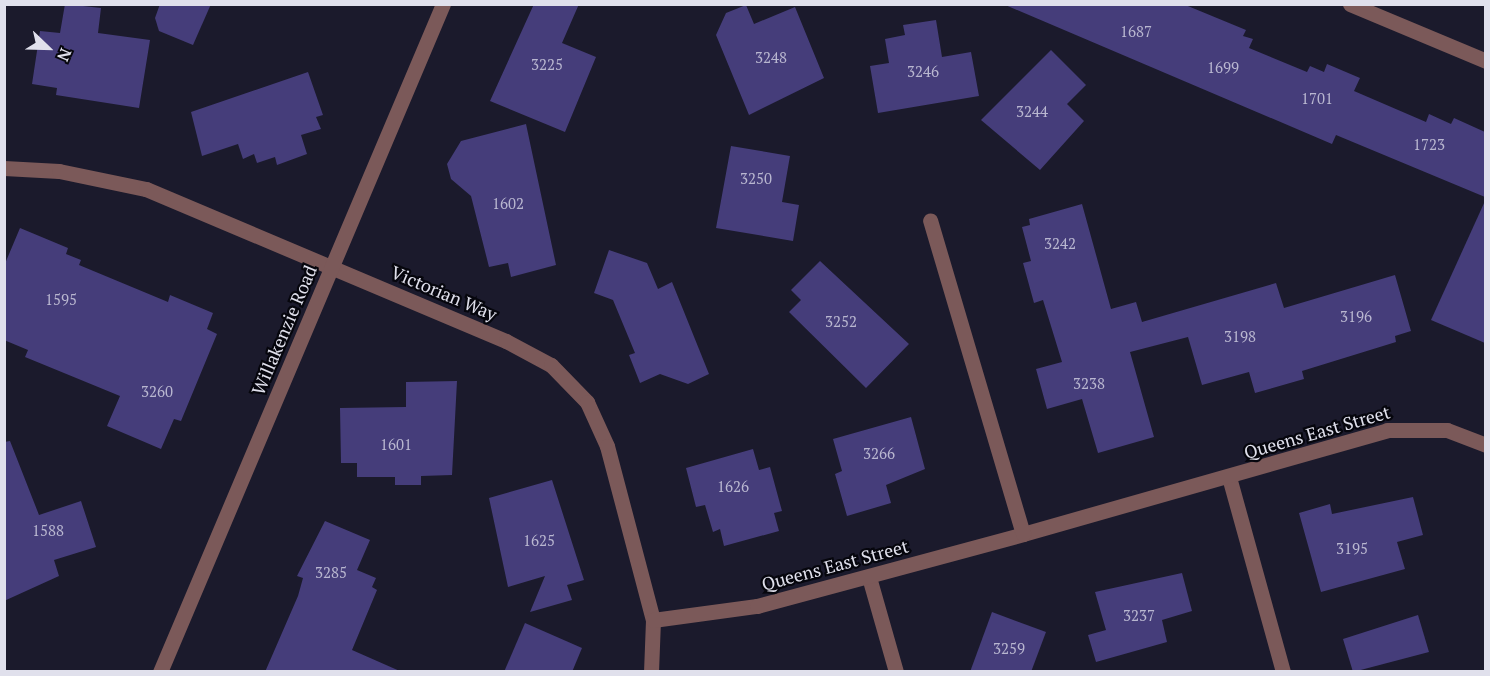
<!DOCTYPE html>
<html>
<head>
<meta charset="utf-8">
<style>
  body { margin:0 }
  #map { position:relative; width:1490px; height:676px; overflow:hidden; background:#1b1a2c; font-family:"PT Serif",serif }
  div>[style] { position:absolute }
  .building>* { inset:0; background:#453d7a }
  .minor>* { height:15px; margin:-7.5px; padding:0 7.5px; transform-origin:7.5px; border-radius:7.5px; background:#7b5959 }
  .tertiary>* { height:15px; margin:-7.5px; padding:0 7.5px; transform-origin:7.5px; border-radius:7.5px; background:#7b5959 }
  span { translate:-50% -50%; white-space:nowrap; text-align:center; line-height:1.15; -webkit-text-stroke:4.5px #06060d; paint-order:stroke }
  .number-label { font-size:15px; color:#b9b7d0 }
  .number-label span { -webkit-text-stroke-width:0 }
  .street-label { font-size:18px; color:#e0e0ec }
  .frame { position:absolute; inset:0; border:6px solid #e0e0ec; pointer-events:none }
  .north { position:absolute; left:18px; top:18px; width:60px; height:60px; -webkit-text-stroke:4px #06060d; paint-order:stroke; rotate:113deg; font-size:16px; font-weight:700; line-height:24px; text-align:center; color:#e0e0ec }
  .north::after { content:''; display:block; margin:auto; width:21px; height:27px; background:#e0e0ec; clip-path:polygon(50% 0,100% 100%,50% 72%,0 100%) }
</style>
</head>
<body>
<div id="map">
  <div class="building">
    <i style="clip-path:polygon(65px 4px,101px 8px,98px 33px,150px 40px,139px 108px,56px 95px,57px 88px,32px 84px,40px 31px,60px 33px)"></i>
    <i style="clip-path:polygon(160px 4px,211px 4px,193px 45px,159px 31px,155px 18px)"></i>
    <i style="clip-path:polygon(534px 4px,579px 4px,562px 43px,596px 57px,565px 132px,490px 101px)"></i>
    <i style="clip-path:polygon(1003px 4px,1183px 4px,1246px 30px,1243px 36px,1253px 39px,1249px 48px,1307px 72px,1310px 66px,1324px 72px,1327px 64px,1360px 78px,1354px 91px,1426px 122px,1429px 114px,1451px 124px,1454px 118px,1485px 132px,1485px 197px,1336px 135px,1332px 144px)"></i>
    <i style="clip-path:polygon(746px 5px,754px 24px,795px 7px,824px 78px,749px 115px,716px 35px,726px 13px)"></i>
    <i style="clip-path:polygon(936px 20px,942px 57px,971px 52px,979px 96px,878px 113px,870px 66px,889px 63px,885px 39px,905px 35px,903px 25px)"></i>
    <i style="clip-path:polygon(1051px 50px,1086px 85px,1067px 104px,1084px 121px,1040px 170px,981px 120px)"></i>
    <i style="clip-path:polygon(308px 72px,323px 115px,316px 117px,321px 129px,301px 135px,307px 154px,277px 165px,275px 157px,257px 163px,254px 154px,243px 159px,238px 144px,202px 156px,191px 112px)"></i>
    <i style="clip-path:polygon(526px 124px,556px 265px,511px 277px,508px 263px,489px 267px,471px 196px,451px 179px,447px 164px,461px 141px)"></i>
    <i style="clip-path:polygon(731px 146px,790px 156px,782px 202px,799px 205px,793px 241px,716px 228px)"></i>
    <i style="clip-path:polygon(1485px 201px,1485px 343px,1431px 320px)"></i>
    <i style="clip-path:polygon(1082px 204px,1111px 309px,1136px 302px,1142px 322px,1276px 283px,1284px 308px,1395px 275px,1411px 331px,1395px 336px,1396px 342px,1302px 371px,1304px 379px,1255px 393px,1249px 372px,1202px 385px,1188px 337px,1130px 352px,1154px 437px,1098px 453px,1082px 399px,1047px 409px,1036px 369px,1062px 362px,1043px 300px,1034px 303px,1023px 263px,1031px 261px,1022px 227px,1030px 225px,1029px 219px)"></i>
    <i style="clip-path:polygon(20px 228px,68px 248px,66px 254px,81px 260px,79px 265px,168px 302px,170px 295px,213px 313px,207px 329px,217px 334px,181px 421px,174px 419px,161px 449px,107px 426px,120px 396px,25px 357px,28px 350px,4px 340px,4px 266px)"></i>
    <i style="clip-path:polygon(609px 250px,647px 263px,658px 289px,672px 282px,709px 374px,688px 384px,660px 374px,640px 383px,629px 355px,635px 353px,613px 300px,594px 293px)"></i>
    <i style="clip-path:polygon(820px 261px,909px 344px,866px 388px,789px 312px,801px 300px,791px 290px)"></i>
    <i style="clip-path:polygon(457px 381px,452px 475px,421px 476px,421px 485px,395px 485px,395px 477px,357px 477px,357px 463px,341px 463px,340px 408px,406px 407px,406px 382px)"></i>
    <i style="clip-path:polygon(911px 417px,925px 469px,886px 485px,891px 503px,847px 516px,835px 474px,842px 471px,833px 439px)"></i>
    <i style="clip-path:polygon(10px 441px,39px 515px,81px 501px,96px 547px,54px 560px,59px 576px,4px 601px,4px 442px)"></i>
    <i style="clip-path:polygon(753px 449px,759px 470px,770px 467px,782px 511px,774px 513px,779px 531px,724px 546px,720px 529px,713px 532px,705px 505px,696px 507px,686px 468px)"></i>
    <i style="clip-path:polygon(552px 480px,584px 580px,567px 585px,572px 600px,530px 612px,545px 576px,508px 587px,489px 498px)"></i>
    <i style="clip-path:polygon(1413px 497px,1423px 535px,1397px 542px,1405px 569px,1321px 592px,1299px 513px,1330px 504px,1332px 514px)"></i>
    <i style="clip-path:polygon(325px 521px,370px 540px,357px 570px,376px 578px,372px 587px,377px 590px,352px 650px,402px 672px,265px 672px,298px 596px,303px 578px,297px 576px)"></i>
    <i style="clip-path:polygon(1182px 573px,1192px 611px,1162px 620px,1167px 642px,1096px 662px,1088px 635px,1106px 630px,1095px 592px)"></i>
    <i style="clip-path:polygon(992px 612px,1046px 632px,1031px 672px,970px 672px)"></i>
    <i style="clip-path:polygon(1418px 615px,1429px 652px,1353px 672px,1343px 639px)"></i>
    <i style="clip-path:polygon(525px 623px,582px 648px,572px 672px,504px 672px)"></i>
  </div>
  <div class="minor">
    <i style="left:1350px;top:4px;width:147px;rotate:22.7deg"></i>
    <i style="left:4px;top:168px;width:55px;rotate:3.1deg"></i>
    <i style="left:59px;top:171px;width:89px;rotate:11.7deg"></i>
    <i style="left:146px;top:189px;width:391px;rotate:22.9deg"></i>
    <i style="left:506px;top:341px;width:51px;rotate:28.1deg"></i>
    <i style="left:551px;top:365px;width:52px;rotate:45.8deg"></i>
    <i style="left:587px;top:402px;width:48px;rotate:65.6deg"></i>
    <i style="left:607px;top:446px;width:180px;rotate:75.2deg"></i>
    <i style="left:653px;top:620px;width:52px;rotate:92.2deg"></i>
    <i style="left:1229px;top:477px;width:202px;rotate:74.5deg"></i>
    <i style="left:1023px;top:534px;width:379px;rotate:-15.9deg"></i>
    <i style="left:1387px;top:430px;width:60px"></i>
    <i style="left:1447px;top:430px;width:42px;rotate:21deg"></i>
    <i style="left:869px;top:577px;width:99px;rotate:74.1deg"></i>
    <i style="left:653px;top:620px;width:105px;rotate:-7.7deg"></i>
    <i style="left:757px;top:606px;width:276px;rotate:-15.1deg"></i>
    <i style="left:1023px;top:534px;width:327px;rotate:-106.5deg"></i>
  </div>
  <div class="tertiary">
    <i style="left:160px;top:672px;width:725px;rotate:-67.04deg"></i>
  </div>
  <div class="number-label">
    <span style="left:1136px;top:32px">1687</span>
    <span style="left:771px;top:58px">3248</span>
    <span style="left:547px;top:65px">3225</span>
    <span style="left:1223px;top:68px">1699</span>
    <span style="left:923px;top:72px">3246</span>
    <span style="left:1317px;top:99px">1701</span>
    <span style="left:1032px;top:112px">3244</span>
    <span style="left:1429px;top:145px">1723</span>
    <span style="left:756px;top:179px">3250</span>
    <span style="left:508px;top:204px">1602</span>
    <span style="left:1060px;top:244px">3242</span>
    <span style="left:61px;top:300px">1595</span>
    <span style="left:1356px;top:317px">3196</span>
    <span style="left:841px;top:322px">3252</span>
    <span style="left:1240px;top:337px">3198</span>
    <span style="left:1089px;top:384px">3238</span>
    <span style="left:157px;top:392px">3260</span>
    <span style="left:396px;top:445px">1601</span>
    <span style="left:879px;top:454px">3266</span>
    <span style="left:733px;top:487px">1626</span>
    <span style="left:48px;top:531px">1588</span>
    <span style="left:539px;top:541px">1625</span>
    <span style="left:1352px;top:549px">3195</span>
    <span style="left:331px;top:573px">3285</span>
    <span style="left:1139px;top:616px">3237</span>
    <span style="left:1009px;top:649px">3259</span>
  </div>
  <div class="street-label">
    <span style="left:444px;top:293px;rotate:23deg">Victorian Way</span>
    <span style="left:284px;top:330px;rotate:-67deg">Willakenzie Road</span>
    <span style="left:1317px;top:432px;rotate:-16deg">Queens East Street</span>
    <span style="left:835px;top:565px;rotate:-15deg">Queens East Street</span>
  </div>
  <div class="frame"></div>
  <div class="north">N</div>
</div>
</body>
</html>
